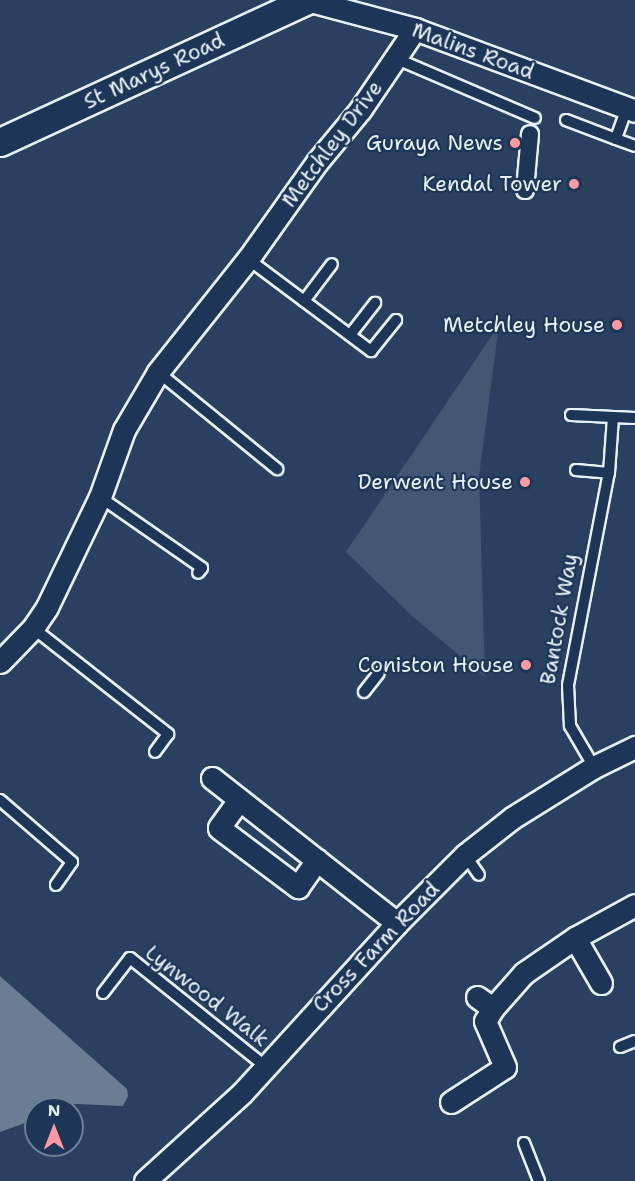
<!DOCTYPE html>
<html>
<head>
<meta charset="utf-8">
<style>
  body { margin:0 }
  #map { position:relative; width:635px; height:1181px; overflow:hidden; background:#294061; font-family:"Shantell Sans",sans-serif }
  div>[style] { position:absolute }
  .green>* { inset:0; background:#415774 }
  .water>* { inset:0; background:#6b7c95 }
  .roads { filter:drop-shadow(2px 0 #e8f1f8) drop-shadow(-2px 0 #e8f1f8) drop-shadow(0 2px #e8f1f8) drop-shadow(0 -2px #e8f1f8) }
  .service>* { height:10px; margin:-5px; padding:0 5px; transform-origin:5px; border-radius:5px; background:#1d3557 }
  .pedestrian>* { height:16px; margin:-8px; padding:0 8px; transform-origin:8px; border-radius:8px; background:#1d3557 }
  .minor>* { height:21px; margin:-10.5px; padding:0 10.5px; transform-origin:10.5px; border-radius:10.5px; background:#1d3557 }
  .tertiary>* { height:27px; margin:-13.5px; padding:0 13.5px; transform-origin:13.5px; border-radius:13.5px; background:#1d3557 }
  .dots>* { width:16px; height:16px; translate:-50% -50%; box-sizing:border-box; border:3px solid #1d3557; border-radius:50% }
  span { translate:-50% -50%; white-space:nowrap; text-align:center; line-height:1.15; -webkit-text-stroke:4.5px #1d3557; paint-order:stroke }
  .street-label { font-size:21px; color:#e8f1f8 }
  .poi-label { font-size:21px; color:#e8f1f8 }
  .right { translate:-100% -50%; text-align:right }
  .north { position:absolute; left:24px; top:1097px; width:60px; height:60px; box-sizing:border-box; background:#1d3557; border:2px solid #6e8097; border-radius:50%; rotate:0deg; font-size:16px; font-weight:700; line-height:24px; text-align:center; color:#e8f1f8 }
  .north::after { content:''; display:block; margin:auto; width:21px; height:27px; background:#ff9aa2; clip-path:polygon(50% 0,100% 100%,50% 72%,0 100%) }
</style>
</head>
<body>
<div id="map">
  <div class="green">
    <i style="clip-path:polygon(499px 325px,479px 476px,485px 677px,411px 615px,346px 552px)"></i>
  </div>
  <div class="water">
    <i style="clip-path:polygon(0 976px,127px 1089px,128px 1096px,123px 1106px,76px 1104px,55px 1109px,36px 1109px,36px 1119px,0 1132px)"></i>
  </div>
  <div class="roads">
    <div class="service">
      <i style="left:395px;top:58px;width:152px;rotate:23.2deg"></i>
      <i style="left:627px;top:108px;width:33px;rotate:110deg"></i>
      <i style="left:616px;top:139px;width:20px;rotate:20deg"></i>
      <i style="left:566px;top:120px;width:53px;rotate:20.8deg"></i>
      <i style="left:248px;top:259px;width:154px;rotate:36.8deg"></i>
      <i style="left:371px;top:351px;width:40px;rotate:-51deg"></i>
      <i style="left:304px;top:301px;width:46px;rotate:-52.9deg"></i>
      <i style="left:350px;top:335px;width:41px;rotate:-52deg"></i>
      <i style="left:158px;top:372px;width:154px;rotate:39.2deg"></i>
      <i style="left:571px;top:415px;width:64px;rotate:2.7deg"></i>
      <i style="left:576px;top:470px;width:33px;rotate:5deg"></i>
      <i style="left:100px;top:497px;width:124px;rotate:34.8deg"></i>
      <i style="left:202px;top:568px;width:6px;rotate:129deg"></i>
      <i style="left:33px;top:628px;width:172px;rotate:38.1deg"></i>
      <i style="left:168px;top:734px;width:22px;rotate:126deg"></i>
      <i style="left:364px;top:692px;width:24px;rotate:-52deg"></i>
      <i style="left:594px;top:767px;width:48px;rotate:-120.3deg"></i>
      <i style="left:570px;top:726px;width:41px;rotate:-92.8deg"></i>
      <i style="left:568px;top:685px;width:216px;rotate:-79.1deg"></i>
      <i style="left:609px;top:473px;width:56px;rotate:-85.9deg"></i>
      <i style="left:0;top:800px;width:95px;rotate:40.7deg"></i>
      <i style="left:72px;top:862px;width:28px;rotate:125deg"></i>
      <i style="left:465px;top:855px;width:24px;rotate:55deg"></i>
      <i style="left:103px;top:993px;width:44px;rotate:-52.4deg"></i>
      <i style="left:130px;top:958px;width:173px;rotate:38.7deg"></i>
      <i style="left:620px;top:1047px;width:16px;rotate:-22deg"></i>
      <i style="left:524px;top:1143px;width:41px;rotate:68.5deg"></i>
    </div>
    <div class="pedestrian">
      <i style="left:525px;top:190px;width:56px;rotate:-84.9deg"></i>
    </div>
    <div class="minor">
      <i style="left:307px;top:0;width:112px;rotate:15deg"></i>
      <i style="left:415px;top:29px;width:235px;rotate:20.4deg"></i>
      <i style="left:0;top:662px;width:47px;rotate:-45.9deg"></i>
      <i style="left:33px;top:628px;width:25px;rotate:-56deg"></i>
      <i style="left:47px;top:607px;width:122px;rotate:-64.3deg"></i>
      <i style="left:100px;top:497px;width:71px;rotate:-70.3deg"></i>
      <i style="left:124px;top:430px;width:67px;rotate:-59.6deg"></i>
      <i style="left:158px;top:372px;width:144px;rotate:-51.5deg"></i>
      <i style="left:248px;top:259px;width:119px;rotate:-54.6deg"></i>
      <i style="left:317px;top:162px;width:67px;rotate:-50.4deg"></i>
      <i style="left:360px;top:110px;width:98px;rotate:-55.8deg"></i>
      <i style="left:212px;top:778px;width:235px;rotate:38.1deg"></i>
      <i style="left:239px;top:800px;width:34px;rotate:126deg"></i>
      <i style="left:219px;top:828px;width:99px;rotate:36.8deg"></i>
      <i style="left:298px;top:887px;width:33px;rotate:-55deg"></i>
      <i style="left:575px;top:938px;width:52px;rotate:60deg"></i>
      <i style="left:477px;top:997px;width:19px;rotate:35deg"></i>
      <i style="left:451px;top:1102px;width:64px;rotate:-32.9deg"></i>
      <i style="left:505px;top:1067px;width:50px;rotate:-113.5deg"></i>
      <i style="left:485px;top:1021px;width:15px;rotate:-58deg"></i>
      <i style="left:493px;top:1008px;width:47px;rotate:-48.5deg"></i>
      <i style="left:524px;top:973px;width:62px;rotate:-34.5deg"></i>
      <i style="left:575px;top:938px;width:68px;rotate:-28.8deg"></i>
      <i style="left:145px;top:1181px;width:131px;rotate:-42.2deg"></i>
      <i style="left:242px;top:1093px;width:230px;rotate:-47.6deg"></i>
      <i style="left:397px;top:923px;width:96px;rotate:-45deg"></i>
      <i style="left:465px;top:855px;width:60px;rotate:-38.2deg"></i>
      <i style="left:512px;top:818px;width:97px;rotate:-31.9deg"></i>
      <i style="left:594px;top:767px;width:46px;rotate:-26deg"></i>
    </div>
    <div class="tertiary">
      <i style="left:0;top:142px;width:339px;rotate:-24.8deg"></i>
    </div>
  </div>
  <div class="dots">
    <i style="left:515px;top:143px;background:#ff9aa2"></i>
    <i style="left:574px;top:184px;background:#ff9aa2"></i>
    <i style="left:617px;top:325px;background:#ff9aa2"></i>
    <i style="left:525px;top:482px;background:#ff9aa2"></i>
    <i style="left:526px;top:665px;background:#ff9aa2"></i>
  </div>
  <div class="street-label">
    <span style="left:473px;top:51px;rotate:20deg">Malins Road</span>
    <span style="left:154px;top:71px;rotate:-25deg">St Marys Road</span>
    <span style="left:332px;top:144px;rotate:-53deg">Metchley Drive</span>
    <span style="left:559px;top:619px;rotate:-80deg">Bantock Way</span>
    <span style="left:376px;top:947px;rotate:-46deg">Cross Farm Road</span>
    <span style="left:207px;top:996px;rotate:38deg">Lynwood Walk</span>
  </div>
  <div class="poi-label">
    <span class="right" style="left:503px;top:143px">Guraya News</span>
    <span class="right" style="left:562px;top:184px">Kendal Tower</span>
    <span class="right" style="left:605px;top:325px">Metchley House</span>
    <span class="right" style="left:513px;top:482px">Derwent House</span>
    <span class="right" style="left:514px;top:665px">Coniston House</span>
  </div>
  <div class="north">N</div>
</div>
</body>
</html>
